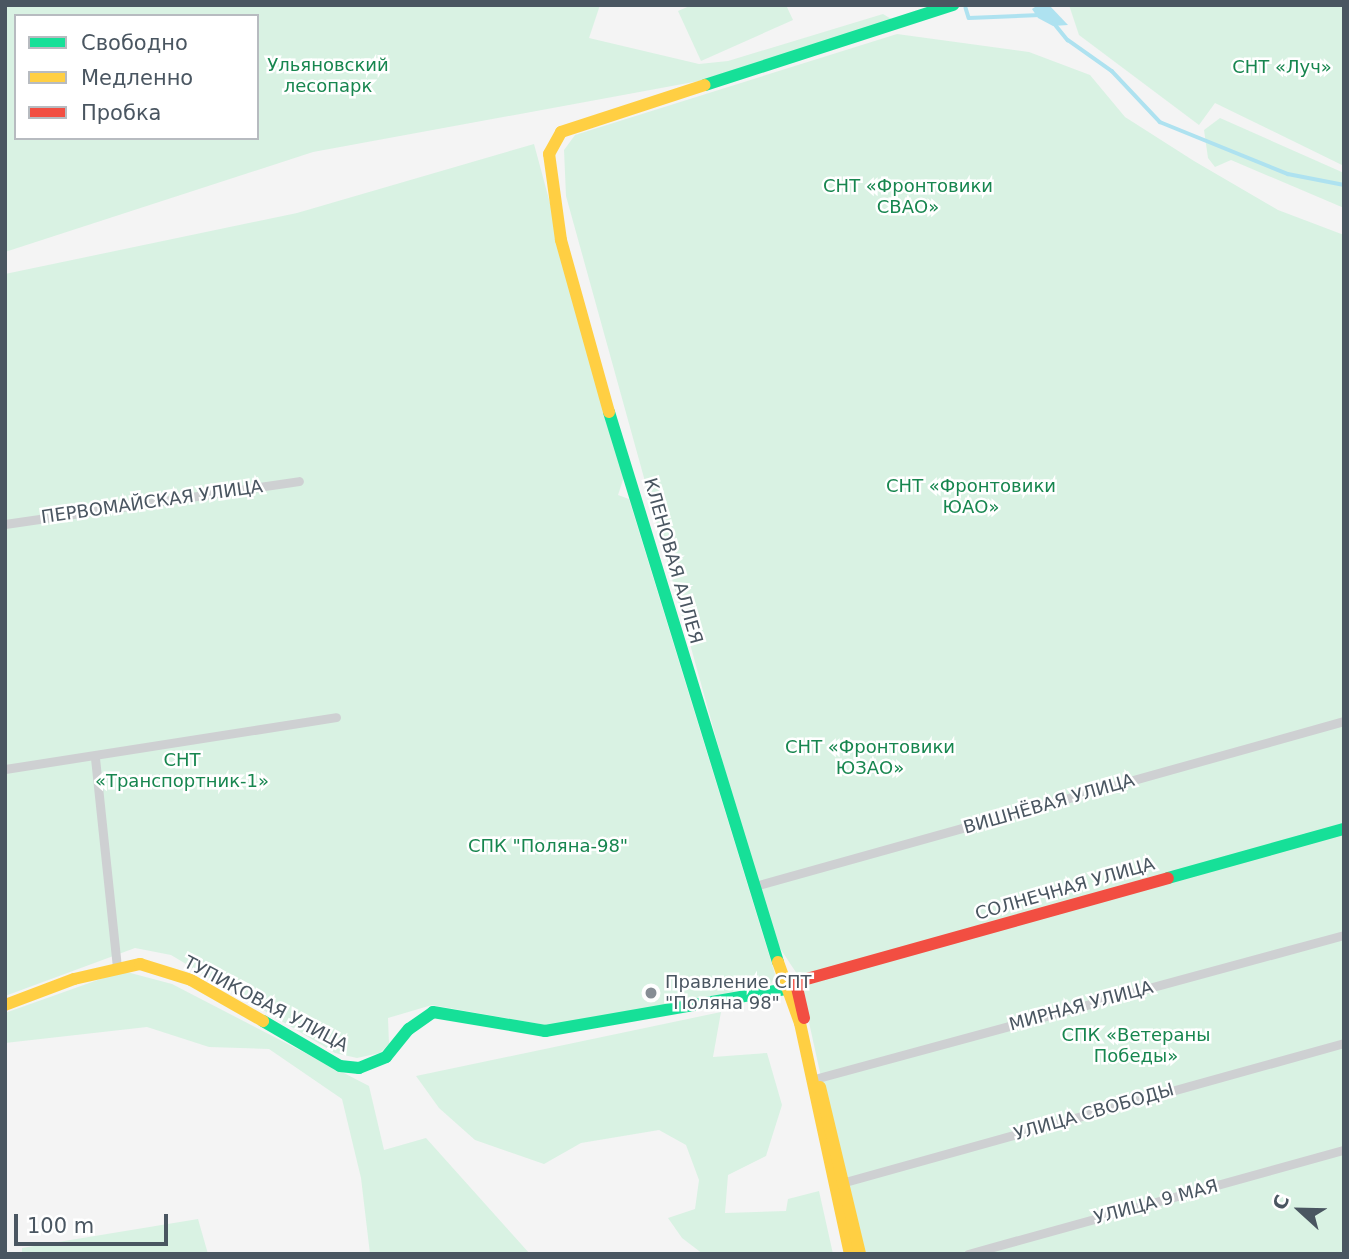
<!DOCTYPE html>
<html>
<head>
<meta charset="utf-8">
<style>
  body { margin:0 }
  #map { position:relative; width:1349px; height:1259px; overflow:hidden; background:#f4f4f4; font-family:"DejaVu Sans",sans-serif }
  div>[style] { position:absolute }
  .green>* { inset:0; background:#d9f2e3 }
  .water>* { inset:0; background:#aee2f0 }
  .stream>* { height:3.5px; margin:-1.75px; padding:0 1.75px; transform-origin:1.75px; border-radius:1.75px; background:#aee2f0 }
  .street>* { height:9px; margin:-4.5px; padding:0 4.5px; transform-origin:4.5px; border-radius:4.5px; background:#ced0d2 }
  .fast>* { height:12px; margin:-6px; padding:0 6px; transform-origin:6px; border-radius:6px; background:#16e098 }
  .slow>* { height:12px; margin:-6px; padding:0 6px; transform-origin:6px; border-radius:6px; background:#ffcf43 }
  .jam>* { height:12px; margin:-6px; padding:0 6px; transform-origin:6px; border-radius:6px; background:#f24e42 }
  .dots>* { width:19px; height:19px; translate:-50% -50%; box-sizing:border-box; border:4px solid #fff; border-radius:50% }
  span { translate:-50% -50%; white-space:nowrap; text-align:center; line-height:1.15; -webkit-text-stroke:5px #fff; paint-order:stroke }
  .park-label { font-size:18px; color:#17864f }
  .street-label { font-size:18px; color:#4a5661 }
  .poi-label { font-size:18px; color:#4a5661 }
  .left { translate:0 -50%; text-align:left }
  .frame { position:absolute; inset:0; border:7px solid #4a5661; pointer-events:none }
  .legend { position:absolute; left:14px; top:14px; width:245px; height:126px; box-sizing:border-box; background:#fff; border:2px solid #b7bbc0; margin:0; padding:9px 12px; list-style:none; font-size:21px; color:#4a5661 }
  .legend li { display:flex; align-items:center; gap:14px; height:35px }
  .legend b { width:35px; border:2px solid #b7bbc0 }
  .north { position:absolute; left:1265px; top:1175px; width:70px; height:70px; -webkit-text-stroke:5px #fff; paint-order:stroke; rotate:292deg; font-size:19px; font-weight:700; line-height:28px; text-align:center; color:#4a5661 }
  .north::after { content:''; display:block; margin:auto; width:24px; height:32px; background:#4a5661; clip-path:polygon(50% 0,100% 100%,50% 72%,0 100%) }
  .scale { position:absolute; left:14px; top:1214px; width:154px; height:32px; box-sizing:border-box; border:4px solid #4a5661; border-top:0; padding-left:9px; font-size:21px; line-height:24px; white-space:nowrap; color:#4a5661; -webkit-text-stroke:5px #fff; paint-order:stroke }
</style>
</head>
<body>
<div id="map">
  <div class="green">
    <i style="clip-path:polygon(evenodd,5px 5px,600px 5px,589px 38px,699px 64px,728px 61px,883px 14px,893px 20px,699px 81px,313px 152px,5px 252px,5px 5px,16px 16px,257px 16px,257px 138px,16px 138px,16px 16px)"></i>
    <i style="clip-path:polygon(692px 5px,786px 5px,793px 20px,701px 61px,678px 11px)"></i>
    <i style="clip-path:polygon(1069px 5px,1344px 5px,1344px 166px,1215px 103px,1199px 125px,1079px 35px)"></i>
    <i style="clip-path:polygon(897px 34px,1029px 52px,1090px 75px,1125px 117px,1194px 161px,1278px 210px,1344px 235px,1344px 1254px,860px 1254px,799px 977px,770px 933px,566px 196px,564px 150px,575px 135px)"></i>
    <i style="clip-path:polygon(1220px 118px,1344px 173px,1344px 208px,1231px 160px,1215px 167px,1208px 158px,1204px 130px)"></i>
    <i style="clip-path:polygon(534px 144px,624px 477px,618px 495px,629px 499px,775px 974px,771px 984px,557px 1027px,432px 1005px,388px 1018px,389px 1044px,380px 1053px,357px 1058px,335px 1053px,171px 955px,135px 948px,5px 996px,5px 274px,297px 213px)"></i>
    <i style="clip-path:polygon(123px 971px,172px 984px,369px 1086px,384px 1150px,426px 1138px,530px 1254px,370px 1254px,361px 1178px,342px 1099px,269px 1049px,209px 1047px,147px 1027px,5px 1043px,5px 1013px)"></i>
    <i style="clip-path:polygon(721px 1012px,713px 1057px,767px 1053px,782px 1105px,766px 1156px,728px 1175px,725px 1213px,786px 1211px,788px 1199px,819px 1191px,833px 1254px,703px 1254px,682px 1238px,668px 1218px,695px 1209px,699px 1180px,686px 1145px,659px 1130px,581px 1143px,544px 1164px,475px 1140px,439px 1108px,416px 1076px)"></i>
    <i style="clip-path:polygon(198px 1219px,208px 1254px,22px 1254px,22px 1248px)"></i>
  </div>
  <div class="water">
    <i style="clip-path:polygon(1038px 5px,1049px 5px,1068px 25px,1053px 26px,1038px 18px,1032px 9px)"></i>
  </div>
  <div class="stream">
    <i style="left:966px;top:8px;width:10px;rotate:73deg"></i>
    <i style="left:969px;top:18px;width:71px;rotate:-2.4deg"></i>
    <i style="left:1054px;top:23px;width:22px;rotate:51deg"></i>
    <i style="left:1068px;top:40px;width:54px;rotate:35.2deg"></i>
    <i style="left:1112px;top:71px;width:70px;rotate:46.7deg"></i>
    <i style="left:1160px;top:122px;width:138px;rotate:22.1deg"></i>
    <i style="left:1288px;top:174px;width:57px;rotate:11.1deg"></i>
  </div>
  <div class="street">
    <i style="left:5px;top:524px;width:297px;rotate:-8.3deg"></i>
    <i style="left:95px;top:758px;width:211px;rotate:84deg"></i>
    <i style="left:5px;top:769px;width:335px;rotate:-8.9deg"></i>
    <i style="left:755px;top:886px;width:612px;rotate:-15.65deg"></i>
    <i style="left:818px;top:1078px;width:545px;rotate:-15.21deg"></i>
    <i style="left:845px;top:1182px;width:518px;rotate:-15.57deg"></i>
    <i style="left:968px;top:1254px;width:390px;rotate:-15.5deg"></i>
  </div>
  <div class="fast">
    <i style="left:705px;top:85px;width:261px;rotate:-17.9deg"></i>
    <i style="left:609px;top:412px;width:575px;rotate:72.92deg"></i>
    <i style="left:1168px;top:878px;width:183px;rotate:-15.6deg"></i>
    <i style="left:263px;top:1021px;width:89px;rotate:30.3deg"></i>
    <i style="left:340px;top:1066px;width:19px;rotate:6deg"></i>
    <i style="left:359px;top:1068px;width:29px;rotate:-22deg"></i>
    <i style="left:386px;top:1057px;width:36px;rotate:-51deg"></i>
    <i style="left:409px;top:1029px;width:29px;rotate:-35deg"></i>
    <i style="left:433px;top:1012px;width:114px;rotate:9.6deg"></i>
    <i style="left:545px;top:1031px;width:244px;rotate:-9.9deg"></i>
  </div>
  <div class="slow">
    <i style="left:609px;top:412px;width:179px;rotate:-105.6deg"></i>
    <i style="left:561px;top:240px;width:87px;rotate:-97.9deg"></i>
    <i style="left:549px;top:154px;width:25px;rotate:-61deg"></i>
    <i style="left:561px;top:132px;width:151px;rotate:-18.1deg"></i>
    <i style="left:778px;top:962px;width:65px;rotate:70.2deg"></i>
    <i style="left:800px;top:1023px;width:236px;rotate:77.8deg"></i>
    <i style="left:5px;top:1005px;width:74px;rotate:-20.6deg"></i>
    <i style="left:74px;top:979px;width:68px;rotate:-12.8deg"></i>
    <i style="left:140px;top:964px;width:53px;rotate:17.4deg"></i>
    <i style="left:191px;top:980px;width:83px;rotate:29.7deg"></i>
    <i style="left:820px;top:1087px;width:172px;rotate:76.5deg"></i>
  </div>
  <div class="jam">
    <i style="left:804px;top:1018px;width:37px;rotate:-103deg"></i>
    <i style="left:796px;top:982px;width:386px;rotate:-15.6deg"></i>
  </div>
  <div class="dots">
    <i style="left:651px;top:993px;background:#868d94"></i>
  </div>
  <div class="park-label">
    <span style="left:328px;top:76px">Ульяновский<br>лесопарк</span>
    <span style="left:1282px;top:67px">СНТ «Луч»</span>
    <span style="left:908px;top:197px">СНТ «Фронтовики<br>СВАО»</span>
    <span style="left:971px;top:497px">СНТ «Фронтовики<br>ЮАО»</span>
    <span style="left:870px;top:758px">СНТ «Фронтовики<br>ЮЗАО»</span>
    <span style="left:182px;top:771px">СНТ<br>«Транспортник-1»</span>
    <span style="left:548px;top:846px">СПК "Поляна-98"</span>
    <span style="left:1136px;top:1046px">СПК «Ветераны<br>Победы»</span>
  </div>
  <div class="street-label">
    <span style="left:152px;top:502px;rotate:-8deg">ПЕРВОМАЙСКАЯ УЛИЦА</span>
    <span style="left:673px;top:561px;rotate:74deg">КЛЕНОВАЯ АЛЛЕЯ</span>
    <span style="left:1049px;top:804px;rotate:-16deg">ВИШНЁВАЯ УЛИЦА</span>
    <span style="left:1065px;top:889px;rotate:-16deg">СОЛНЕЧНАЯ УЛИЦА</span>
    <span style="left:266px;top:1004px;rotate:28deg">ТУПИКОВАЯ УЛИЦА</span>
    <span style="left:1081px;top:1006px;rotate:-15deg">МИРНАЯ УЛИЦА</span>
    <span style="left:1094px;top:1112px;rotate:-16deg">УЛИЦА СВОБОДЫ</span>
    <span style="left:1156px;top:1202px;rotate:-15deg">УЛИЦА 9 МАЯ</span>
  </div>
  <div class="poi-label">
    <span class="left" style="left:665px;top:993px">Правление СПТ<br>"Поляна 98"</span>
  </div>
  <div class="frame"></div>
  <ul class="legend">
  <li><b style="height:9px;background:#16e098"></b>Свободно</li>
  <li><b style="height:9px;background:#ffcf43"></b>Медленно</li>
  <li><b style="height:9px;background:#f24e42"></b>Пробка</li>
  </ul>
  <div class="north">С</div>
  <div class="scale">100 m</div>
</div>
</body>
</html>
